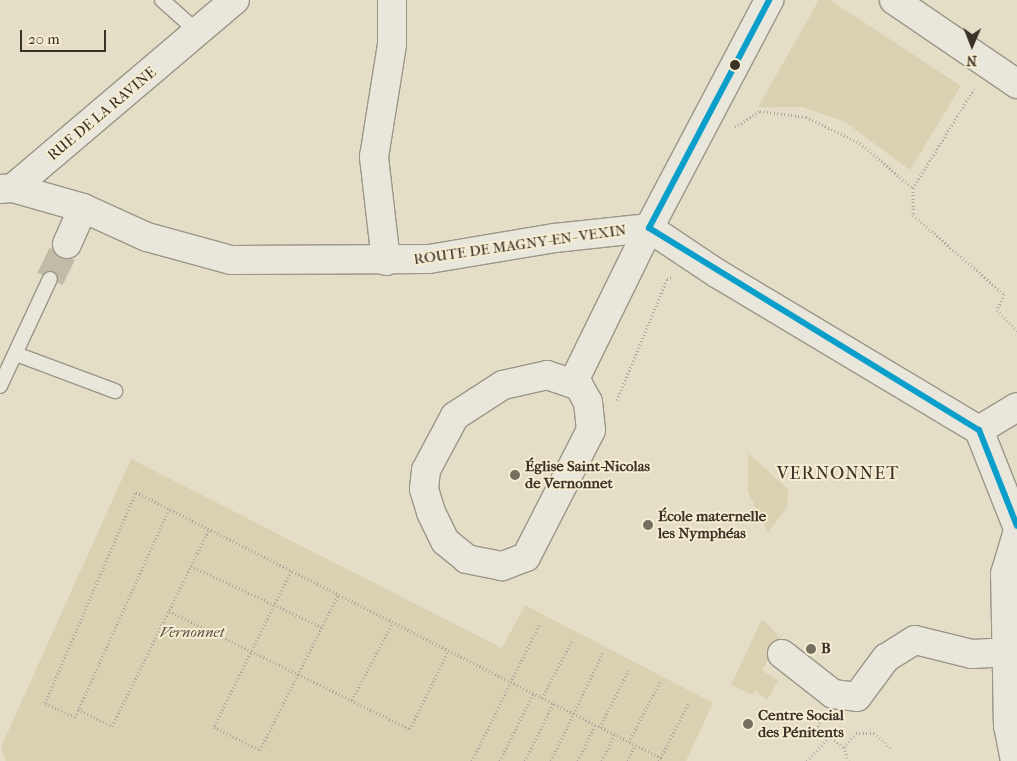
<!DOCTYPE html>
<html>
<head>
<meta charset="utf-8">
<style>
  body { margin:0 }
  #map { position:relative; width:1017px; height:761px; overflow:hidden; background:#e4dec7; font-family:"IM FELL French Canon",serif }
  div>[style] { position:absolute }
  .green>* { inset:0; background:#dad1b2 }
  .street-tunnel>* { height:28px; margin-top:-14px; transform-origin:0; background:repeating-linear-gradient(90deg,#c2bba7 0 28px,transparent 0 42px) }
  .path>* { height:3px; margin-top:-1.5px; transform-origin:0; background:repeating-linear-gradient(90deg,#aca89e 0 1px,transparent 0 3.5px) }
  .roads { filter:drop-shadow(1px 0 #9b9688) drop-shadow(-1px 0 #9b9688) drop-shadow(0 1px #9b9688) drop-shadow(0 -1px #9b9688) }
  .lane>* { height:14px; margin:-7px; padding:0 7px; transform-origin:7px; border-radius:7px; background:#e9e6db }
  .street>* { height:28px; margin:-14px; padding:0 14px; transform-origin:14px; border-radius:14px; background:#e9e6db }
  .secondary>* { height:28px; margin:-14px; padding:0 14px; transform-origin:14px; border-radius:14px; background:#e9e6db }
  .bus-1>* { height:6px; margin:-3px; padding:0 3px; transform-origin:3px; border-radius:3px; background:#0a9ecb }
  .dots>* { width:14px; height:14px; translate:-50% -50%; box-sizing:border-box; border:2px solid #f6edd2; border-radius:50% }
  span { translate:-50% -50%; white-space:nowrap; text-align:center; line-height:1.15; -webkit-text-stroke:4px #f6edd2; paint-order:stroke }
  .street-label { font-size:15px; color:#3a3127 }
  .poi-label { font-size:15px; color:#3a3127; font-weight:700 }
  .left { translate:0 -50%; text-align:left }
  .park-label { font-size:15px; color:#584f3f; font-style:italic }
  .quarter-label { font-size:18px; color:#3a3127; letter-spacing:1px }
  .north { position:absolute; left:947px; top:20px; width:50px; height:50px; -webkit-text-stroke:4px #f6edd2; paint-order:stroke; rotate:181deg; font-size:14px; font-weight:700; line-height:20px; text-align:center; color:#3a3127 }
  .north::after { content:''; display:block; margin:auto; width:18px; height:22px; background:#3a3127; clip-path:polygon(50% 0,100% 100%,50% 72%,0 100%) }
  .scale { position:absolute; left:20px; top:30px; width:86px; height:22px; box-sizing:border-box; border:2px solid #3a3127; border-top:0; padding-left:6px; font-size:15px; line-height:18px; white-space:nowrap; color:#3a3127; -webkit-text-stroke:4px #f6edd2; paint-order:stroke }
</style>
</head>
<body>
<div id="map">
  <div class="green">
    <i style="clip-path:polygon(819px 0,830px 0,961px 86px,910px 170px,845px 122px,803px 107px,758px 107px)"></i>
    <i style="clip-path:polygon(748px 453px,788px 489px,787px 507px,768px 533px,748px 492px)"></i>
    <i style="clip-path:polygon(131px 459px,502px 648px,525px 605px,713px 703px,686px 761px,6px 761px,1px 747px)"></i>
    <i style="clip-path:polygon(762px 619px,780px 637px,788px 626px,762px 670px,778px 681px,767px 700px,755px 690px,753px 695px,731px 685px)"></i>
  </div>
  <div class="street-tunnel">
    <i style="left:50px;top:279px;width:39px;rotate:-64deg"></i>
  </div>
  <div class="path">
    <i style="left:735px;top:127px;width:30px;rotate:-33deg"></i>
    <i style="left:760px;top:111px;width:46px;rotate:7.4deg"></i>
    <i style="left:806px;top:117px;width:60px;rotate:25.7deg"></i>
    <i style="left:860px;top:143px;width:70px;rotate:40.3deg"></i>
    <i style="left:913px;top:188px;width:116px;rotate:-58.4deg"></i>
    <i style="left:913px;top:188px;width:27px;rotate:90deg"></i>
    <i style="left:913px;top:215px;width:121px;rotate:41deg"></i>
    <i style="left:1004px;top:294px;width:17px;rotate:114deg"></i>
    <i style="left:997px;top:310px;width:29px;rotate:46deg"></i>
    <i style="left:617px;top:400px;width:131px;rotate:-67.5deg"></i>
    <i style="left:667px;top:279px;width:5px;rotate:-22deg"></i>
    <i style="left:169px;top:509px;width:228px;rotate:114.3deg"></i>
    <i style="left:75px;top:717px;width:33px;rotate:-155deg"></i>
    <i style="left:45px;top:703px;width:230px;rotate:-66.7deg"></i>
    <i style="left:136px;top:492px;width:589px;rotate:26.87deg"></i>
    <i style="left:191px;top:566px;width:145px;rotate:25deg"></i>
    <i style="left:291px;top:571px;width:174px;rotate:116.3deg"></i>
    <i style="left:214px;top:727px;width:51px;rotate:26.6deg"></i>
    <i style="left:260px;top:750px;width:174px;rotate:-63.3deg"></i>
    <i style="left:169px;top:611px;width:268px;rotate:26.1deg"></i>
    <i style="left:410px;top:729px;width:87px;rotate:-64deg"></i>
    <i style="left:542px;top:698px;width:67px;rotate:-62.3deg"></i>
    <i style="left:352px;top:700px;width:88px;rotate:-62.3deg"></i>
    <i style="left:78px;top:709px;width:38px;rotate:27deg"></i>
    <i style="left:112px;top:726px;width:219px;rotate:-63.7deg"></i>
    <i style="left:821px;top:719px;width:10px;rotate:114deg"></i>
    <i style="left:817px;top:728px;width:33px;rotate:35deg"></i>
    <i style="left:844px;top:747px;width:15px;rotate:74deg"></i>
    <i style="left:600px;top:727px;width:65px;rotate:-63.4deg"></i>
    <i style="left:629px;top:742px;width:70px;rotate:-62.7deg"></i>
    <i style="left:844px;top:747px;width:18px;rotate:-49deg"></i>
    <i style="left:856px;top:733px;width:18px"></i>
    <i style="left:874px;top:733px;width:24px;rotate:42deg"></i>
    <i style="left:472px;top:761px;width:154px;rotate:-63.8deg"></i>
    <i style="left:500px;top:761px;width:75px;rotate:-63.8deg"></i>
    <i style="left:525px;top:761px;width:64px;rotate:-63.8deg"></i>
    <i style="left:551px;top:761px;width:121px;rotate:-64.5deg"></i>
    <i style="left:578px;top:761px;width:40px;rotate:-65deg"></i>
    <i style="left:602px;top:761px;width:29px;rotate:-65deg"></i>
    <i style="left:628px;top:761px;width:17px;rotate:-66deg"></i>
    <i style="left:659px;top:761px;width:66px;rotate:-63deg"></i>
    <i style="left:807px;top:761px;width:34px;rotate:-47deg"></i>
  </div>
  <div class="roads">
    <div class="lane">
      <i style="left:162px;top:0;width:50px;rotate:41.7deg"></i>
      <i style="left:16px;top:354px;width:106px;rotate:20.5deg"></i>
      <i style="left:0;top:386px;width:118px;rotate:-65deg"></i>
    </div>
    <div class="street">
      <i style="left:894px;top:0;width:149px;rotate:34.3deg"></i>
      <i style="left:67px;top:244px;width:39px;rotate:-66deg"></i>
      <i style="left:386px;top:261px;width:105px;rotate:-96.6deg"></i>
      <i style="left:374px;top:157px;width:114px;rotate:-80.9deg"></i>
      <i style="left:392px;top:44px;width:44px;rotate:-90deg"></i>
      <i style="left:547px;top:375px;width:34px;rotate:19deg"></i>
      <i style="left:579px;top:386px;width:18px;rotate:61deg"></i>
      <i style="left:588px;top:402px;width:28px;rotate:84deg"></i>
      <i style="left:591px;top:430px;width:143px;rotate:117.1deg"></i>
      <i style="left:526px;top:557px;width:26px;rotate:159deg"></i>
      <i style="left:502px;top:566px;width:36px;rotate:-169deg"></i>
      <i style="left:467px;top:559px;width:28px;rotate:-141deg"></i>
      <i style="left:445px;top:541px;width:32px;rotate:-116deg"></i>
      <i style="left:431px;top:512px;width:24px;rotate:-107deg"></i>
      <i style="left:424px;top:489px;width:19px;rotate:-84deg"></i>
      <i style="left:426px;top:470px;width:61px;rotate:-61.8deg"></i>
      <i style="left:455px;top:416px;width:57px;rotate:-32.9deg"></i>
      <i style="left:503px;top:385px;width:45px;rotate:-12.8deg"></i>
      <i style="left:573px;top:383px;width:173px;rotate:-63.9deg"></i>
      <i style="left:649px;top:228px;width:83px;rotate:33.7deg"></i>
      <i style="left:718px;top:274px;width:304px;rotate:30.9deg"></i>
      <i style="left:979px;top:430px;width:103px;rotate:68.4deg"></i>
      <i style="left:979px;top:430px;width:44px;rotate:-31.2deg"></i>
      <i style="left:782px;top:654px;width:65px;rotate:38.1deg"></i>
      <i style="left:833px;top:694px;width:24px;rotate:7deg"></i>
      <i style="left:857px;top:697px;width:49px;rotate:-53.4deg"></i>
      <i style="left:886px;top:658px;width:34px;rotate:-32deg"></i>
      <i style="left:915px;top:640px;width:59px;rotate:13.8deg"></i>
      <i style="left:972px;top:654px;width:34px;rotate:-3deg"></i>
      <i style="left:1015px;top:761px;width:36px;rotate:-101deg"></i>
      <i style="left:1008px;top:726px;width:152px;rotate:-91.1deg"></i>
      <i style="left:1005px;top:574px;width:42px;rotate:-73.3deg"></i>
    </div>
    <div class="secondary">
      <i style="left:13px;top:188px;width:291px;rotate:-40.3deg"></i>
      <i style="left:0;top:189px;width:13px;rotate:-4deg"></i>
      <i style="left:13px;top:188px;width:73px;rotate:15.9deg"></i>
      <i style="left:83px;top:208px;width:70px;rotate:24.4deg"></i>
      <i style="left:147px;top:237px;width:87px;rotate:15.3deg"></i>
      <i style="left:231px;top:260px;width:198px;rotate:-0.3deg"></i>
      <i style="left:429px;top:259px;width:128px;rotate:-9.5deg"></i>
      <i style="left:555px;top:238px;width:95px;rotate:-6.1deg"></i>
      <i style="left:649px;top:228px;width:258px;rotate:-62.2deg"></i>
    </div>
  </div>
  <div class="bus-1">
    <i style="left:649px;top:228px;width:387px;rotate:31.5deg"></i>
    <i style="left:979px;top:430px;width:103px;rotate:68.4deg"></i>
    <i style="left:649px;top:228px;width:258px;rotate:-62.2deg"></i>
  </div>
  <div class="dots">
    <i style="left:735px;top:65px;background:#3a3127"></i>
    <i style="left:515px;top:475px;background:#766e5f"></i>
    <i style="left:648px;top:525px;background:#766e5f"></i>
    <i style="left:811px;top:649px;background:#766e5f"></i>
    <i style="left:748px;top:724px;background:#766e5f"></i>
  </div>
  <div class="street-label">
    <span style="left:102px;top:114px;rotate:-40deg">RUE DE LA RAVINE</span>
    <span style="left:520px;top:245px;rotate:-8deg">ROUTE DE MAGNY-EN- VEXIN</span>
  </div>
  <div class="poi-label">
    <span class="left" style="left:525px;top:475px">Église Saint-Nicolas<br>de Vernonnet</span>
    <span class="left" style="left:658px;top:525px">École maternelle<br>les Nymphéas</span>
    <span class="left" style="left:821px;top:649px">B</span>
    <span class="left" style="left:758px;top:724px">Centre Social<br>des Pénitents</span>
  </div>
  <div class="park-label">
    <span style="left:192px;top:633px">Vernonnet</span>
  </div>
  <div class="quarter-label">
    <span style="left:838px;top:474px">VERNONNET</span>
  </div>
  <div class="north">N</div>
  <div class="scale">20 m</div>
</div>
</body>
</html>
